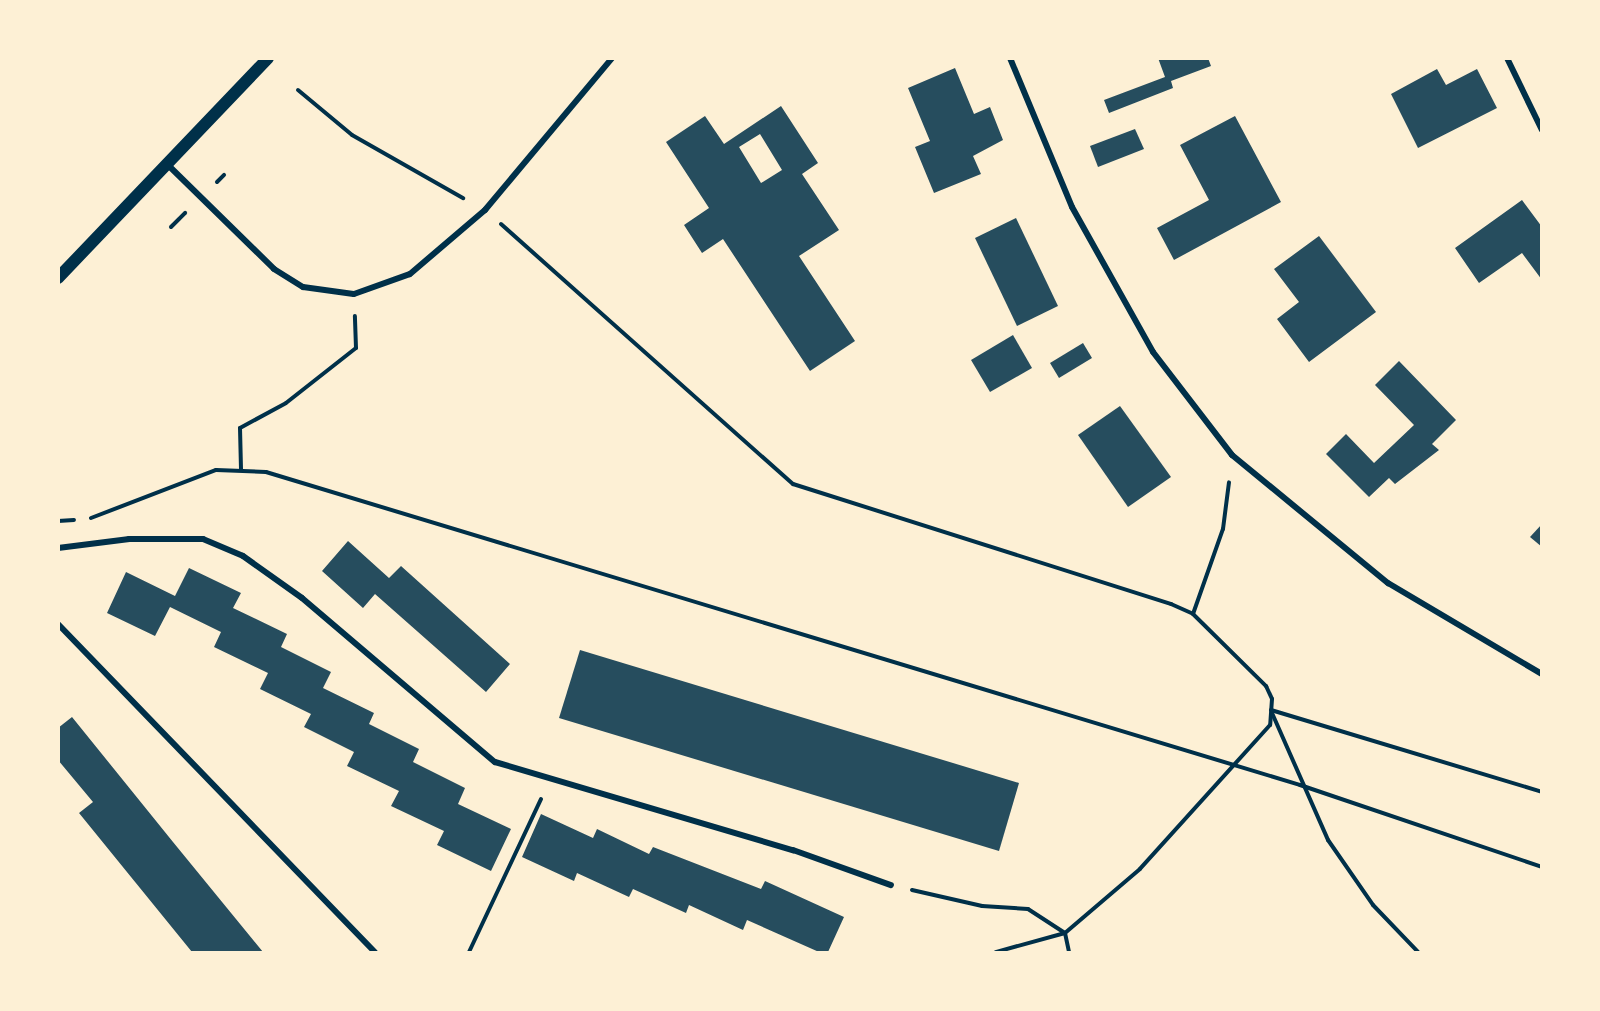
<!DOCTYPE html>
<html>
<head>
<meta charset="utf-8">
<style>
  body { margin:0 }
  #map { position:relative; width:1600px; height:1011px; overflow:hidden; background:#fdf0d5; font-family:"Varela Round",sans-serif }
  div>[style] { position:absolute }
  .building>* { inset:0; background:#264d5e }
  .path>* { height:4px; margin:-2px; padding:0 2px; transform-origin:2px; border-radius:2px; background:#003049 }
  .minor>* { height:6px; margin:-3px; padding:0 3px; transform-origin:3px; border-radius:3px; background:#003049 }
  .secondary>* { height:12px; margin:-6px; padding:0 6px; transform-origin:6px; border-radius:6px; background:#003049 }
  span { translate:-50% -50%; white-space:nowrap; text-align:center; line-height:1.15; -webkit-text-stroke:6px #fdf0d5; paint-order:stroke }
  .frame { position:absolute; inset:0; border:60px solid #fdf0d5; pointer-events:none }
</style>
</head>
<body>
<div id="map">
  <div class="building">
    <i style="clip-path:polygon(1158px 58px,1208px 58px,1211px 66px,1171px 81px,1173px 88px,1109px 113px,1104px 100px,1165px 77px)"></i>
    <i style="clip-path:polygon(955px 68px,974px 114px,990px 107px,1003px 140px,973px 156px,981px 174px,934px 193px,915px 147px,930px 141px,908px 88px)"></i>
    <i style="clip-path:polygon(1437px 69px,1446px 85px,1477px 69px,1497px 108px,1418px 148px,1391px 94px)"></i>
    <i style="clip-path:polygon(evenodd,781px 106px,818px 163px,802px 174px,839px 230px,799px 256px,855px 341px,810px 371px,723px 239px,702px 253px,684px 225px,709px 208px,666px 142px,705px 116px,724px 144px,781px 106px,760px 134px,782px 170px,761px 183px,739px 147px,760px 134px)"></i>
    <i style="clip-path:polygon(1235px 116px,1281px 202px,1174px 260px,1157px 228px,1209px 200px,1180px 145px)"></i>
    <i style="clip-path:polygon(1135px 129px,1144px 149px,1098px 167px,1090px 146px)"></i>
    <i style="clip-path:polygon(1522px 200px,1542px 227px,1542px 280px,1522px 253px,1479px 283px,1455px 248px)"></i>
    <i style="clip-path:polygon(1016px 218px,1058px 306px,1017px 326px,975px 238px)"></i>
    <i style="clip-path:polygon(1319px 236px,1376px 312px,1309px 362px,1277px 319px,1299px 302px,1274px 269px)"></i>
    <i style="clip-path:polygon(1013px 335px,1032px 368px,990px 392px,971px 360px)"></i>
    <i style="clip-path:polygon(1083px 343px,1092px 358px,1059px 378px,1050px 363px)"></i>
    <i style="clip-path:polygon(1399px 361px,1456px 420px,1432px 444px,1439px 450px,1395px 484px,1389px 478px,1369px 497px,1326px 454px,1346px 434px,1374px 463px,1414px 425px,1375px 385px)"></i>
    <i style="clip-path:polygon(1120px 406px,1171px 477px,1128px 507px,1078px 435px)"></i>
    <i style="clip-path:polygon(1542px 524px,1542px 547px,1530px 537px)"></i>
    <i style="clip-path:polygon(348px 541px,389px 578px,401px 566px,510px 664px,486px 692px,375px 594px,363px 608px,322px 571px)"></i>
    <i style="clip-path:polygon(189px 568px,241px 593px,233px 608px,287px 634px,281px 647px,331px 672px,323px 688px,374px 713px,369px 724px,419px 749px,413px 762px,465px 788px,458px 804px,511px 829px,491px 871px,437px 845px,444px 831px,391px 806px,399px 791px,347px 766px,354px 752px,304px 727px,311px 714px,260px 689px,268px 673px,214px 647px,221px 632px,170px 607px,155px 636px,107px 613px,126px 572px,175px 596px)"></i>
    <i style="clip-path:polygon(580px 650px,1019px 783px,999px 851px,559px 718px)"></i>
    <i style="clip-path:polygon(72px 717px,173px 842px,263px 952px,192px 952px,79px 813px,93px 802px,58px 760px,58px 728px)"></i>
    <i style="clip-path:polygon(541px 814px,593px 838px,597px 829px,649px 854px,653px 847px,761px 889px,765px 881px,844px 917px,828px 952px,819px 952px,747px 920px,743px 930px,689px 905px,686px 913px,633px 889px,629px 897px,577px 873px,574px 881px,522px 857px)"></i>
  </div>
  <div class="path">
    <i style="left:298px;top:90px;width:70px;rotate:39.8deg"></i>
    <i style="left:352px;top:135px;width:128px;rotate:29.6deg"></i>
    <i style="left:217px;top:182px;width:10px;rotate:-45deg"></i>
    <i style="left:501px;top:224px;width:391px;rotate:41.7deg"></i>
    <i style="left:793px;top:484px;width:397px;rotate:17.6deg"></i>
    <i style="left:1171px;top:604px;width:24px;rotate:24deg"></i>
    <i style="left:1193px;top:614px;width:103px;rotate:44.6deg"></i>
    <i style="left:1266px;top:686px;width:14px;rotate:65deg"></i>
    <i style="left:1272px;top:699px;width:26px;rotate:94deg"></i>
    <i style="left:1270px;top:725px;width:194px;rotate:132.1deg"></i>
    <i style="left:1140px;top:869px;width:99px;rotate:139.5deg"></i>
    <i style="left:1065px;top:933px;width:72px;rotate:164.6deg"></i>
    <i style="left:171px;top:227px;width:20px;rotate:-45deg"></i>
    <i style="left:241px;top:469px;width:41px;rotate:-91.4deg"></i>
    <i style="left:240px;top:428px;width:52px;rotate:-28.5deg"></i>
    <i style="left:286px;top:403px;width:89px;rotate:-38.2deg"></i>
    <i style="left:356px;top:348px;width:32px;rotate:-92deg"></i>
    <i style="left:91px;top:518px;width:134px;rotate:-21deg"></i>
    <i style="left:216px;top:470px;width:50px;rotate:2.3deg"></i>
    <i style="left:266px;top:472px;width:1080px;rotate:16.84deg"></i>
    <i style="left:1300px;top:785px;width:256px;rotate:18.7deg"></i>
    <i style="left:58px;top:521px;width:16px;rotate:-4deg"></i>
    <i style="left:1193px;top:614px;width:90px;rotate:-70.6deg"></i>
    <i style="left:1223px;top:529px;width:47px;rotate:-82.7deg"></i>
    <i style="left:1271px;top:710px;width:283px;rotate:16.8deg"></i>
    <i style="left:1272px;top:713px;width:139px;rotate:66.2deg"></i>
    <i style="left:1328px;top:840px;width:79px;rotate:55.3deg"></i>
    <i style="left:1373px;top:905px;width:65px;rotate:46.2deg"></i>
    <i style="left:912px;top:890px;width:72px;rotate:12.9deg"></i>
    <i style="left:982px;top:906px;width:46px;rotate:3.7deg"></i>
    <i style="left:1028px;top:909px;width:44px;rotate:33deg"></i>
    <i style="left:1065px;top:933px;width:19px;rotate:78deg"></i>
    <i style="left:469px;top:952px;width:169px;rotate:-64.8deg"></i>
  </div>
  <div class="minor">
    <i style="left:1010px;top:58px;width:161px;rotate:67.4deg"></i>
    <i style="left:1072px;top:207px;width:166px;rotate:60.8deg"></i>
    <i style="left:1153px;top:352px;width:130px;rotate:52.5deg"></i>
    <i style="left:1232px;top:455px;width:202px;rotate:39.4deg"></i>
    <i style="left:1388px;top:583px;width:179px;rotate:30.6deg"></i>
    <i style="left:1507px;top:58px;width:80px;rotate:64.1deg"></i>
    <i style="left:169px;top:166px;width:147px;rotate:44.4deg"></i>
    <i style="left:274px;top:269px;width:34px;rotate:32deg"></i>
    <i style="left:303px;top:287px;width:51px;rotate:7.8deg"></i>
    <i style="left:354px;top:294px;width:59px;rotate:-19.7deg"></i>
    <i style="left:410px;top:274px;width:99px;rotate:-40.5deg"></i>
    <i style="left:485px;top:210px;width:198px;rotate:-50.1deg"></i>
    <i style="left:58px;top:548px;width:72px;rotate:-7.2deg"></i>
    <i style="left:129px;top:539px;width:74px"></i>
    <i style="left:203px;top:539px;width:43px;rotate:23deg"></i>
    <i style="left:243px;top:556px;width:72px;rotate:35.4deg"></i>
    <i style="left:302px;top:598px;width:253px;rotate:40.4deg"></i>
    <i style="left:495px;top:762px;width:311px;rotate:16.5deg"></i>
    <i style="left:793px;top:850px;width:104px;rotate:19.7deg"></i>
    <i style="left:58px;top:624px;width:456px;rotate:46deg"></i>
  </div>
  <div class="secondary">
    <i style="left:58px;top:278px;width:304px;rotate:-46.3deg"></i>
  </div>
  <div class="frame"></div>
</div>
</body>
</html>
